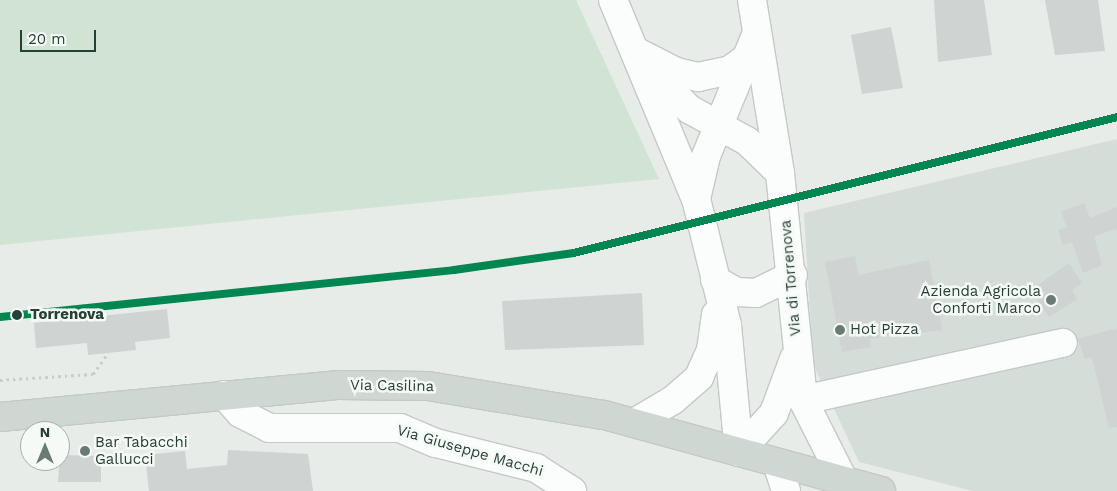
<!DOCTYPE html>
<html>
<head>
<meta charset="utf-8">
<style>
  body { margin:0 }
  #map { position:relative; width:1117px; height:491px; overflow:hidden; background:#e7ece9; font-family:"Work Sans",sans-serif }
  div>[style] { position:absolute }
  .built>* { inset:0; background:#d5ddd8 }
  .green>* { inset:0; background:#d1e4d4 }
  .building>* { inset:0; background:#cfd3d1 }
  .path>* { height:3px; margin-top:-1.5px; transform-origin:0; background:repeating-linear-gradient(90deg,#c6cec9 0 2.5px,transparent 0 6.5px) }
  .roads { filter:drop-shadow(1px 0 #c4c9c6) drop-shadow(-1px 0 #c4c9c6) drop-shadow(0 1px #c4c9c6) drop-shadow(0 -1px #c4c9c6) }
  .street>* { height:28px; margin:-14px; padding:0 14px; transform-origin:14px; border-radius:14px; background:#fbfcfc }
  .secondary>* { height:28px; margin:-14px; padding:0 14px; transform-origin:14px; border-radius:14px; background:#fbfcfc }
  .primary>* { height:28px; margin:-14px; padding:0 14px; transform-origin:14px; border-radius:14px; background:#cfd7d3 }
  .metro-1>* { height:8px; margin:-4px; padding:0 4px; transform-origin:4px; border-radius:4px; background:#008751 }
  .dots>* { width:14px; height:14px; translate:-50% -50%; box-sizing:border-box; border:2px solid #f6faf7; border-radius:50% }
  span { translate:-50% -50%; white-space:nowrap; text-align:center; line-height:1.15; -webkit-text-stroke:5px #f6faf7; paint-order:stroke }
  .street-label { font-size:15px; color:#254034 }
  .poi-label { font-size:15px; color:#254034 }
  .right { translate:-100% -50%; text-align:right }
  .left { translate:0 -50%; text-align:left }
  .stop-label { font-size:15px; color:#254034; font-weight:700 }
  .north { position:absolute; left:20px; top:421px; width:50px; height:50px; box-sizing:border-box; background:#f6faf7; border:1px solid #a2b0a9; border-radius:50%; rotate:0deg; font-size:14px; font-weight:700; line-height:20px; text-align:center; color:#254034 }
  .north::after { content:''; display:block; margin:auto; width:18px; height:22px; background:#697c73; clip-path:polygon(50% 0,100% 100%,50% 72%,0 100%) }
  .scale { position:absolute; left:20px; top:30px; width:76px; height:22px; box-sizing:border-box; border:2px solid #254034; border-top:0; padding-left:6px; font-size:15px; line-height:18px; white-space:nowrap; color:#254034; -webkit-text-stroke:4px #f6faf7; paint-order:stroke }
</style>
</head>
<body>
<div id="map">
  <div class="built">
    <i style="clip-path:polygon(1117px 139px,1117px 491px,973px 491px,859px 462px,813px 364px,804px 213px)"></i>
  </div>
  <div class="green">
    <i style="clip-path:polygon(0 0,576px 0,659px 179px,0 245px)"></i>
  </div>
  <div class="building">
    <i style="clip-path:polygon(934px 0,984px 0,992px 55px,938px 62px)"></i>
    <i style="clip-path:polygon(1045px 0,1098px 0,1105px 51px,1055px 55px)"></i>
    <i style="clip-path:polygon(891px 27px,903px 88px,862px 94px,851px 35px)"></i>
    <i style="clip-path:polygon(1084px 203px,1090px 218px,1117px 207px,1117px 229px,1094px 236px,1102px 265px,1083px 273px,1072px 242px,1063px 245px,1058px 230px,1067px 227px,1061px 212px)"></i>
    <i style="clip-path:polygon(855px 256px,858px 275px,929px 260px,942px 330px,869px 339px,871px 347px,842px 352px,825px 262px)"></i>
    <i style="clip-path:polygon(1069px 263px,1082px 283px,1072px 290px,1077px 299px,1049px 317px,1031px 290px)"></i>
    <i style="clip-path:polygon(642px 293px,644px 345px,505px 350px,502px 301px)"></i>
    <i style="clip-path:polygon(167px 309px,170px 338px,135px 342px,136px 350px,88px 355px,87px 343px,36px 348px,34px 323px)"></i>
    <i style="clip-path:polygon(1117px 328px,1117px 427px,1109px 428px,1092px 357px,1085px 359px,1078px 339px)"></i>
    <i style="clip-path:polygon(228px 450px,308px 454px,313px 491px,149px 491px,145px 455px,185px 451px,187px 469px,227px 465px)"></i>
    <i style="clip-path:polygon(60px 455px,101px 456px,101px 482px,58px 482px)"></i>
  </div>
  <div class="path">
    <i style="left:0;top:380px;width:93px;rotate:-3.7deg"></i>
    <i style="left:93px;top:374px;width:26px;rotate:-54deg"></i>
  </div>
  <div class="roads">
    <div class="street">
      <i style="left:637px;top:52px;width:44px;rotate:27.1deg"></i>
      <i style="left:676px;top:72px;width:23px;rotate:13deg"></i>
      <i style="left:698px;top:77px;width:33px;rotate:-12deg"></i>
      <i style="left:730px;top:70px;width:26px;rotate:-36deg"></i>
      <i style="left:715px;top:280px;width:25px;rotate:29deg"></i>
      <i style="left:737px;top:292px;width:19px;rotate:3deg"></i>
      <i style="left:756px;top:293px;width:41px;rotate:-25.9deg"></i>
      <i style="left:224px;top:395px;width:24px;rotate:48deg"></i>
      <i style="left:240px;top:413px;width:33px;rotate:27deg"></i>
      <i style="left:269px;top:428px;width:131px"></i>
      <i style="left:400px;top:428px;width:39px;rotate:23deg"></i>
      <i style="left:436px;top:443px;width:103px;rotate:14deg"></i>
      <i style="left:536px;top:468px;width:43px;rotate:32.6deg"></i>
      <i style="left:803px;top:400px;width:266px;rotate:-12.4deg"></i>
      <i style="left:777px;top:463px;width:29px;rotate:72deg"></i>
    </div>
    <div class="secondary">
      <i style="left:613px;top:0;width:216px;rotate:67.4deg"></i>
      <i style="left:752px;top:0;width:175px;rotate:80.8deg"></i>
      <i style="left:780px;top:173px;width:228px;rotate:84.2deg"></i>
      <i style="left:803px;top:400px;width:91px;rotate:63.2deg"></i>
      <i style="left:653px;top:72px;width:52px;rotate:45.8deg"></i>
      <i style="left:689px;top:109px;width:66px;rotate:28.9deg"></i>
      <i style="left:747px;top:141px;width:46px;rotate:44.1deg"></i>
      <i style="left:634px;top:423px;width:45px;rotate:-30.5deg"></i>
      <i style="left:673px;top:400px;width:35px;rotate:-41deg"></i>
      <i style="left:699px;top:377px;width:30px;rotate:-66deg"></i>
      <i style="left:711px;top:350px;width:36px;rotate:-82deg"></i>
      <i style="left:739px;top:452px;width:128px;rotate:-95.4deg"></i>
      <i style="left:727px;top:325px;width:130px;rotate:-103.8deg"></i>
      <i style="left:696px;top:199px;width:44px;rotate:-76.9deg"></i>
      <i style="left:706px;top:156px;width:131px;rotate:-67.5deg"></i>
      <i style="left:739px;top:452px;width:52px;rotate:-48.1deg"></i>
      <i style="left:774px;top:413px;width:58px;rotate:-69.7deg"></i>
    </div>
    <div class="primary">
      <i style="left:0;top:417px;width:341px;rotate:-5.4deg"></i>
      <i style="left:339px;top:385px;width:89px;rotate:0.6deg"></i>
      <i style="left:428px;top:386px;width:178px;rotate:9.4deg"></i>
      <i style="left:604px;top:415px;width:287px;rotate:15.3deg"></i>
    </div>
  </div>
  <div class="metro-1">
    <i style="left:0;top:317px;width:456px;rotate:-5.9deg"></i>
    <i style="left:454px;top:270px;width:121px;rotate:-8.1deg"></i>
    <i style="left:574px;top:253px;width:560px;rotate:-14.06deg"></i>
  </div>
  <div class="dots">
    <i style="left:1051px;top:300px;background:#697c73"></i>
    <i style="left:17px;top:315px;background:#254034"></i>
    <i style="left:840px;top:330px;background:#697c73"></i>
    <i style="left:85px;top:451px;background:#697c73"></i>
  </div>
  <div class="street-label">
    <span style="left:791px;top:278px;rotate:-95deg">Via di Torrenova</span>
    <span style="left:392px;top:386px;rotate:1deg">Via Casilina</span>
    <span style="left:470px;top:451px;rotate:16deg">Via Giuseppe Macchi</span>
  </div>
  <div class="poi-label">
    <span class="right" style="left:1041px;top:300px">Azienda Agricola<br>Conforti Marco</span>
    <span class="left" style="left:850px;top:330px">Hot Pizza</span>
    <span class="left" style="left:95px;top:451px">Bar Tabacchi<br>Gallucci</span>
  </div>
  <div class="stop-label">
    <span class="left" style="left:30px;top:315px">Torrenova</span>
  </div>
  <div class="north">N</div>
  <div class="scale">20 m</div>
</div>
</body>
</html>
